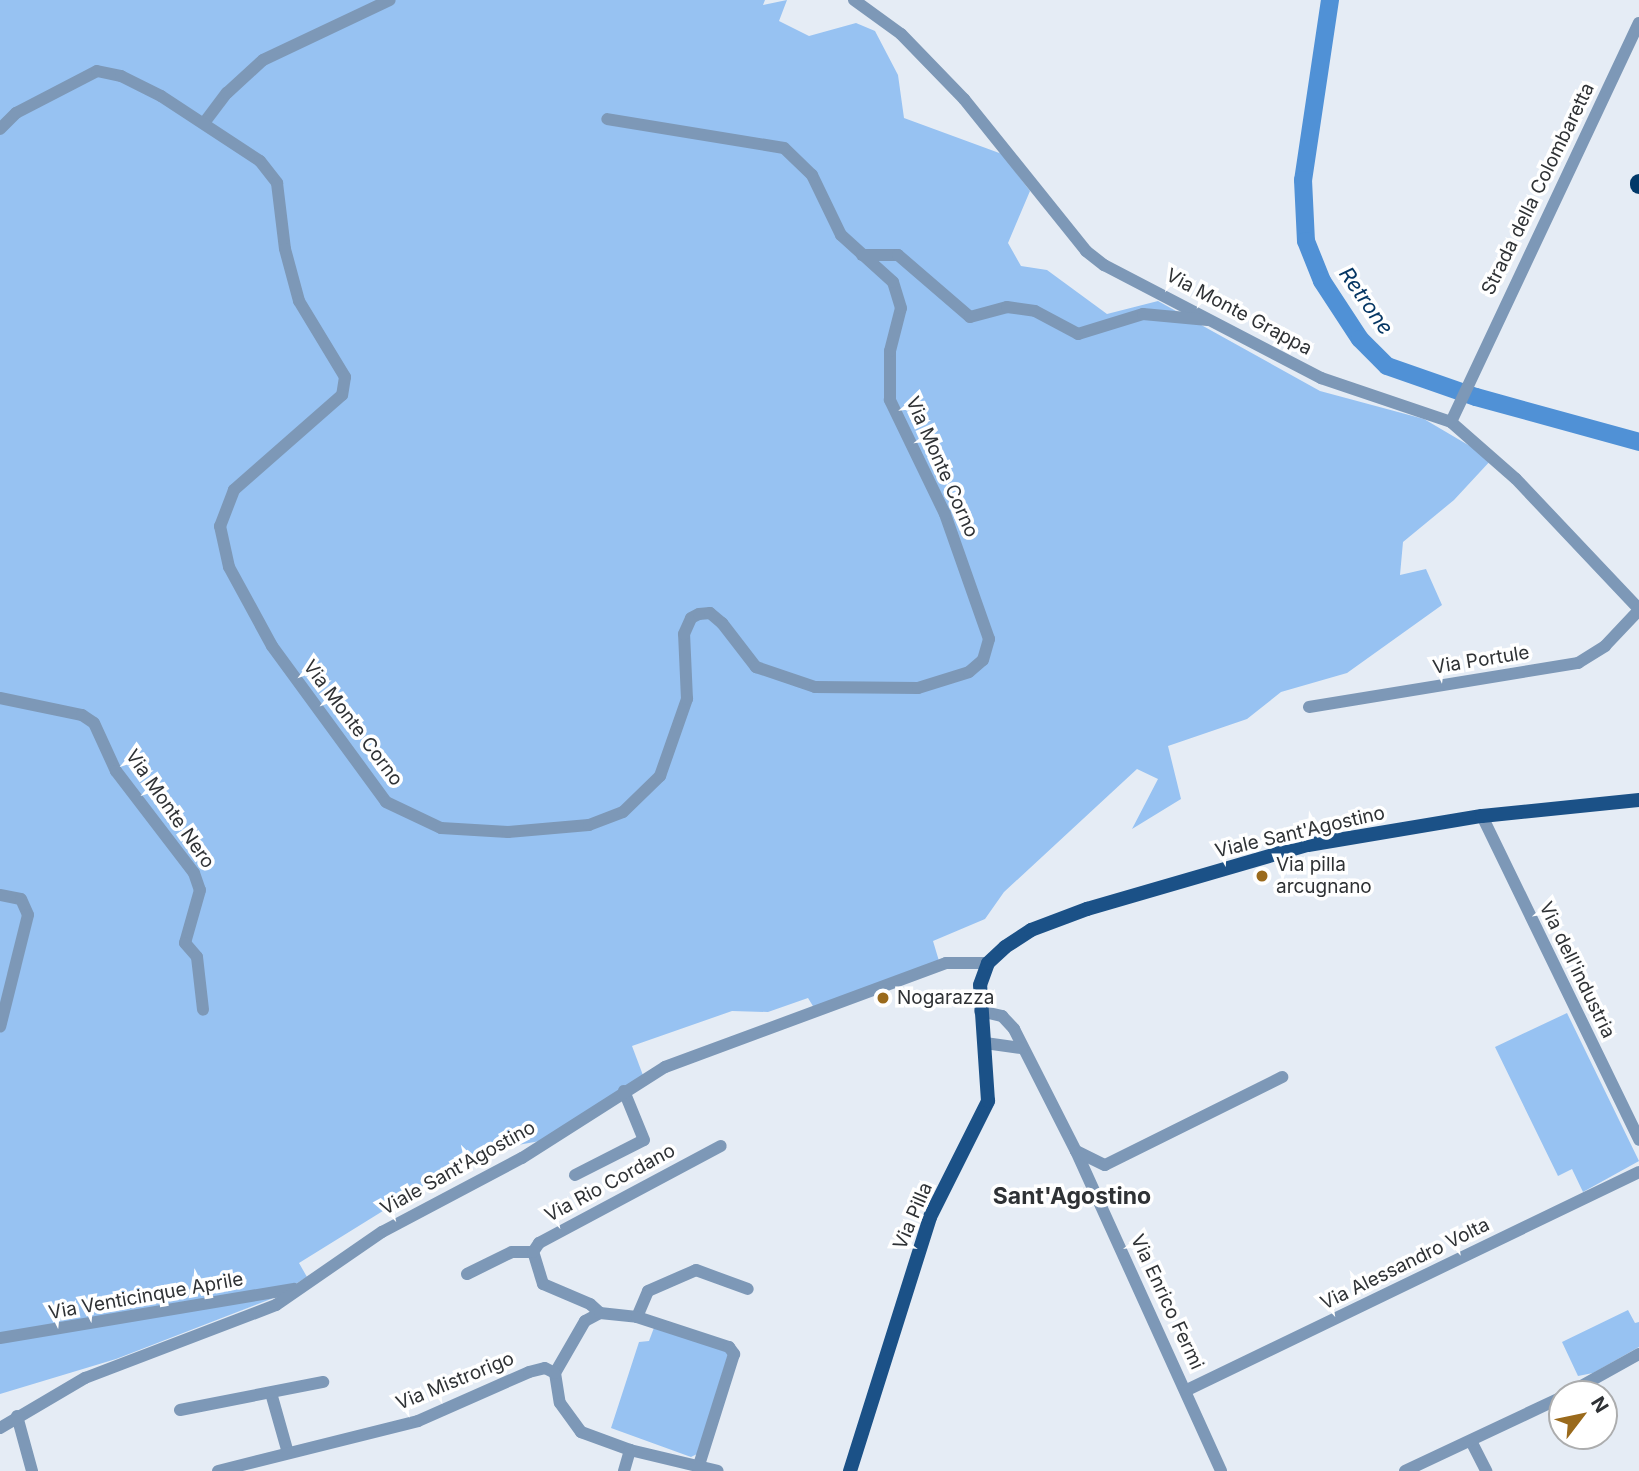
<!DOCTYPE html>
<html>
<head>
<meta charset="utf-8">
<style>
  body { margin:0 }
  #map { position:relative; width:1639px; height:1471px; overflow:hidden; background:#e5ecf5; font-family:Inter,sans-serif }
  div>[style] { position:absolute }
  .green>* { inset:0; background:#97c2f2 }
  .river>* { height:18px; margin:-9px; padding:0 9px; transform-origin:9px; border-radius:9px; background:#5091d6 }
  .minor>* { height:12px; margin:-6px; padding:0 6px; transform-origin:6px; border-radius:6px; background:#7d98b7 }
  .major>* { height:14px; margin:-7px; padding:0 7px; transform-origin:7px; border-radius:7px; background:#1b5187 }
  .highway>* { height:18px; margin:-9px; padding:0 9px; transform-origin:9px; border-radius:9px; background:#013869 }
  .dots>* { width:19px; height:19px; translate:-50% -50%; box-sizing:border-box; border:4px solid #fff; border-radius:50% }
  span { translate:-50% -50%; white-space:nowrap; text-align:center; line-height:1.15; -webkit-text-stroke:7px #fff; paint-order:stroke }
  .street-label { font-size:19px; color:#2f3235 }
  .poi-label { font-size:19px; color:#2f3235 }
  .left { translate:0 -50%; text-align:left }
  .water-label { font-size:21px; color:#063764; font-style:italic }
  .quarter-label { font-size:23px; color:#2f3235; font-weight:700 }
  .north { position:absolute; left:1548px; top:1380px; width:70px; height:70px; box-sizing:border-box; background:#fff; border:2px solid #acadae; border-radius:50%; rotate:58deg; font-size:19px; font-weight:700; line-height:28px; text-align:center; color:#2f3235 }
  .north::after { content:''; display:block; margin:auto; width:24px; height:32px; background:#9a6a1c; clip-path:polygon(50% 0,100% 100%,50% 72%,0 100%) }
</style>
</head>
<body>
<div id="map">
  <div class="green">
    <i style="clip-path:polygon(0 0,765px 0,763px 5px,787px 0,779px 21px,809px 36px,856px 23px,875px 31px,898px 75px,904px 118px,1002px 154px,1030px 191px,1008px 243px,1021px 266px,1047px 270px,1107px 314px,1158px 301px,1320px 391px,1424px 419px,1492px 459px,1454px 500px,1403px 542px,1400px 575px,1426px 569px,1442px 605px,1347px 673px,1281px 692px,1247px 719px,1168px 746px,1181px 799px,1132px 829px,1158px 779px,1137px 769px,1004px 892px,985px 919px,933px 941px,939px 961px,816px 1011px,808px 998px,768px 1012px,732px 1011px,632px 1046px,644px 1078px,540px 1141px,478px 1152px,299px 1263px,307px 1277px,271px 1299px,116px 1359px,0 1394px)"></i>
    <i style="clip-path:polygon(1567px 1013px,1639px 1161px,1583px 1192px,1572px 1169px,1558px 1176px,1495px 1047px)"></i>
    <i style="clip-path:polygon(1628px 1310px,1635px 1323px,1639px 1322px,1639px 1347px,1593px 1373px,1578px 1376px,1562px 1342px)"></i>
    <i style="clip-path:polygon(655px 1325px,725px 1349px,728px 1355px,697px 1454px,691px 1457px,611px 1428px,639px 1342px,649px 1341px)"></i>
  </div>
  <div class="river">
    <i style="left:1330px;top:0;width:182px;rotate:98.5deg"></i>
    <i style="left:1303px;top:180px;width:61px;rotate:87.2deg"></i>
    <i style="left:1306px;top:241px;width:43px;rotate:68.2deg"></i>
    <i style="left:1322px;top:281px;width:69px;rotate:56.8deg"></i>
    <i style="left:1360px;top:339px;width:38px;rotate:45deg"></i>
    <i style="left:1387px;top:366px;width:94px;rotate:19.2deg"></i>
    <i style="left:1476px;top:397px;width:169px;rotate:15.4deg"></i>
  </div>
  <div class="minor">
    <i style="left:854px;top:0;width:58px;rotate:35.9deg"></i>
    <i style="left:901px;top:34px;width:91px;rotate:45.9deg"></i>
    <i style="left:964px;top:99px;width:195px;rotate:51.2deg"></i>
    <i style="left:1086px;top:251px;width:23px;rotate:38deg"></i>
    <i style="left:1104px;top:265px;width:245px;rotate:27.5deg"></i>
    <i style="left:1321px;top:378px;width:137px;rotate:18.7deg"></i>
    <i style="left:1451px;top:422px;width:86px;rotate:41.2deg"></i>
    <i style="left:1516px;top:479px;width:179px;rotate:46.6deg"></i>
    <i style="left:204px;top:123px;width:38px;rotate:-53deg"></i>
    <i style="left:227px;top:93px;width:49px;rotate:-42.5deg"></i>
    <i style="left:263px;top:60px;width:140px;rotate:-25.3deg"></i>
    <i style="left:0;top:129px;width:23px;rotate:-45deg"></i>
    <i style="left:16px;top:113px;width:91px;rotate:-27.4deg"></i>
    <i style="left:97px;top:71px;width:25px;rotate:12deg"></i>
    <i style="left:121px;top:76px;width:45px;rotate:26.6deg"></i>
    <i style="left:161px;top:96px;width:118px;rotate:33.3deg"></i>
    <i style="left:260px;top:161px;width:28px;rotate:52deg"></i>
    <i style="left:277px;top:183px;width:66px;rotate:83.1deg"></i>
    <i style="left:285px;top:249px;width:54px;rotate:74.9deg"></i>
    <i style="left:299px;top:301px;width:89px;rotate:58.8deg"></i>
    <i style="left:345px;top:377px;width:18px;rotate:99deg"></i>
    <i style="left:342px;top:395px;width:144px;rotate:138.7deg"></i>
    <i style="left:234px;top:490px;width:39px;rotate:111deg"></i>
    <i style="left:220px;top:526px;width:42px;rotate:77.6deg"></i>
    <i style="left:229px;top:567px;width:90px;rotate:61.4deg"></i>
    <i style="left:272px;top:646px;width:193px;rotate:53.8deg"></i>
    <i style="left:386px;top:802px;width:61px;rotate:25.3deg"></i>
    <i style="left:441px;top:828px;width:67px;rotate:3.4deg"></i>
    <i style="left:508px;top:832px;width:81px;rotate:-4.9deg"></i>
    <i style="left:589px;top:825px;width:36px;rotate:-21deg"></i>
    <i style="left:623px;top:812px;width:52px;rotate:-44.2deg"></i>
    <i style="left:660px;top:776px;width:82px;rotate:-70.7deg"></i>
    <i style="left:687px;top:699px;width:65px;rotate:-92.6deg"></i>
    <i style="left:684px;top:634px;width:17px;rotate:-66deg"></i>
    <i style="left:691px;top:618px;width:9px;rotate:-27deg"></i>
    <i style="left:699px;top:614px;width:11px;rotate:-5deg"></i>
    <i style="left:710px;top:613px;width:16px;rotate:40deg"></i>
    <i style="left:722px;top:623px;width:56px;rotate:52.3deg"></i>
    <i style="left:756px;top:667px;width:62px;rotate:18.7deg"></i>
    <i style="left:815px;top:687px;width:103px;rotate:0.6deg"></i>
    <i style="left:918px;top:688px;width:53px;rotate:-17.4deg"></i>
    <i style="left:969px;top:672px;width:18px;rotate:-41deg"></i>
    <i style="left:983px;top:660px;width:22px;rotate:-74deg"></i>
    <i style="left:989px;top:639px;width:133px;rotate:-109.4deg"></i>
    <i style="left:945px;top:514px;width:127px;rotate:-115.8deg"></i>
    <i style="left:890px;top:400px;width:49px;rotate:-90deg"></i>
    <i style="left:890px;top:351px;width:44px;rotate:-75.7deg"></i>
    <i style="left:901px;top:308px;width:27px;rotate:-107deg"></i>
    <i style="left:893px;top:282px;width:70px;rotate:-137.9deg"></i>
    <i style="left:841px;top:235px;width:67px;rotate:-115.8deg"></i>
    <i style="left:812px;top:175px;width:39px;rotate:-136deg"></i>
    <i style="left:784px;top:148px;width:179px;rotate:-170.7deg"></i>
    <i style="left:862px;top:255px;width:36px"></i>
    <i style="left:898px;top:255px;width:95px;rotate:40.7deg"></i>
    <i style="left:970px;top:317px;width:38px;rotate:-15deg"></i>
    <i style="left:1007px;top:307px;width:28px;rotate:8deg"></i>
    <i style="left:1035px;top:311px;width:49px;rotate:28.1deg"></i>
    <i style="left:1078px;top:334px;width:68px;rotate:-17.1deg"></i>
    <i style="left:1143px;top:314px;width:65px;rotate:5.3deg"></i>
    <i style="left:1451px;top:422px;width:441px;rotate:-64.8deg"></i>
    <i style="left:0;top:698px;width:84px;rotate:11.7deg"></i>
    <i style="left:82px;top:715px;width:14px;rotate:34deg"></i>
    <i style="left:94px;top:723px;width:53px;rotate:65.4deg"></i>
    <i style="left:116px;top:771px;width:128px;rotate:52.6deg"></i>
    <i style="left:194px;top:873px;width:18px;rotate:71deg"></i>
    <i style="left:200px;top:890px;width:55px;rotate:105.8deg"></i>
    <i style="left:185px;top:943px;width:18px;rotate:49deg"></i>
    <i style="left:197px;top:957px;width:53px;rotate:83.5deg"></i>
    <i style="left:1309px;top:707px;width:273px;rotate:-9.3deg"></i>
    <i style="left:1578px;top:663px;width:32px;rotate:-32deg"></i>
    <i style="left:1605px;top:646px;width:50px;rotate:-46.6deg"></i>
    <i style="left:1482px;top:816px;width:360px;rotate:64.1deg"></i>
    <i style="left:0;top:895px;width:21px;rotate:11deg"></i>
    <i style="left:21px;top:899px;width:17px;rotate:66deg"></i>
    <i style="left:28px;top:915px;width:115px;rotate:104deg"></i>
    <i style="left:980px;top:1011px;width:23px;rotate:13deg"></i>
    <i style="left:1002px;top:1016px;width:18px;rotate:47deg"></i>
    <i style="left:1014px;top:1029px;width:137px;rotate:63.1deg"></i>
    <i style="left:1076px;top:1151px;width:351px;rotate:65.6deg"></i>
    <i style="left:985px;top:1043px;width:37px;rotate:8deg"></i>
    <i style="left:1076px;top:1151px;width:32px;rotate:26deg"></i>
    <i style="left:1105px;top:1165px;width:198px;rotate:-26.4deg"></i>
    <i style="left:575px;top:1175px;width:77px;rotate:-26.9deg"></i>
    <i style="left:644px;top:1140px;width:53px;rotate:-112.2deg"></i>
    <i style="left:467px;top:1274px;width:50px;rotate:-26.1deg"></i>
    <i style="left:512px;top:1252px;width:21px"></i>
    <i style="left:600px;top:1313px;width:13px;rotate:-138deg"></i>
    <i style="left:590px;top:1304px;width:51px;rotate:-156.9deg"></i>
    <i style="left:543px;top:1284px;width:34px;rotate:-107deg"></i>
    <i style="left:533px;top:1252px;width:11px;rotate:-56deg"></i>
    <i style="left:539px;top:1243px;width:206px;rotate:-28.1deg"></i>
    <i style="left:637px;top:1317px;width:28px;rotate:-67deg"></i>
    <i style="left:648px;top:1291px;width:52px;rotate:-23.6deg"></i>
    <i style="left:696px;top:1270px;width:55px;rotate:20.1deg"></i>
    <i style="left:0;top:1338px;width:298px;rotate:-9.5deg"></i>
    <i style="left:555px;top:1373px;width:60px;rotate:-60deg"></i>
    <i style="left:585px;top:1321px;width:17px;rotate:-28deg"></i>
    <i style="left:600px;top:1313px;width:37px;rotate:6deg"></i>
    <i style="left:637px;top:1317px;width:97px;rotate:18.1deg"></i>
    <i style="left:729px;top:1347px;width:9px;rotate:54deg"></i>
    <i style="left:734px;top:1354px;width:120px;rotate:107.5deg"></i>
    <i style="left:555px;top:1373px;width:30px;rotate:81deg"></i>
    <i style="left:560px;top:1403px;width:36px;rotate:54deg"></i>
    <i style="left:581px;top:1432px;width:52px;rotate:20.2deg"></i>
    <i style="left:630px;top:1450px;width:90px;rotate:13.4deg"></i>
    <i style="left:1187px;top:1390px;width:502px;rotate:-25.75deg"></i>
    <i style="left:271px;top:1393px;width:62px;rotate:74.2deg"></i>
    <i style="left:1567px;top:1394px;width:82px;rotate:-29.1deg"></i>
    <i style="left:180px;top:1410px;width:146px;rotate:-11.1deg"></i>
    <i style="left:17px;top:1416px;width:57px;rotate:74.7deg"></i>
    <i style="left:0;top:1428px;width:99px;rotate:-30.5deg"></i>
    <i style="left:85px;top:1378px;width:204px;rotate:-20.9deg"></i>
    <i style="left:276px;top:1305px;width:129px;rotate:-34.6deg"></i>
    <i style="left:382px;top:1232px;width:158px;rotate:-27.9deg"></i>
    <i style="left:522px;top:1158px;width:169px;rotate:-32.5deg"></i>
    <i style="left:665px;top:1067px;width:300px;rotate:-20.3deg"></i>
    <i style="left:946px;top:963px;width:42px"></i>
    <i style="left:1471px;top:1441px;width:34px;rotate:63deg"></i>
    <i style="left:218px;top:1471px;width:206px;rotate:-14deg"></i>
    <i style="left:418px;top:1421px;width:121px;rotate:-23.8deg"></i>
    <i style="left:529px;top:1372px;width:16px;rotate:-14deg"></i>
    <i style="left:545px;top:1368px;width:11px;rotate:27deg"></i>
    <i style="left:624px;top:1471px;width:22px;rotate:-74deg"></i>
    <i style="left:1405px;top:1471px;width:174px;rotate:-25.2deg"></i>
  </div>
  <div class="major">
    <i style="left:850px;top:1471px;width:266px;rotate:-72.5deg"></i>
    <i style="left:930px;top:1217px;width:130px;rotate:-63.4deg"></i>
    <i style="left:988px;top:1101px;width:116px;rotate:-93.9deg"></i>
    <i style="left:980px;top:985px;width:23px;rotate:-70deg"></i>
    <i style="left:988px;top:963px;width:23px;rotate:-43deg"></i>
    <i style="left:1005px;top:947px;width:31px;rotate:-33deg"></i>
    <i style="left:1031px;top:930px;width:60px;rotate:-20.6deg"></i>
    <i style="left:1087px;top:909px;width:230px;rotate:-16.2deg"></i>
    <i style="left:1308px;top:845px;width:176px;rotate:-9.5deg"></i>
    <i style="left:1482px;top:816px;width:158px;rotate:-5.8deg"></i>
  </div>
  <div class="highway">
    <i style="left:1639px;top:183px;width:2px;rotate:90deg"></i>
  </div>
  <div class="dots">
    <i style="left:1262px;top:876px;background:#9a6a1c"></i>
    <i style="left:883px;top:998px;background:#9a6a1c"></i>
  </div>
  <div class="street-label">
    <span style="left:1538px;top:189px;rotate:-64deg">Strada della Colombaretta</span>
    <span style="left:1239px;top:312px;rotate:28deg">Via Monte Grappa</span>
    <span style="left:942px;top:467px;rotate:66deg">Via Monte Corno</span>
    <span style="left:1481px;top:660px;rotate:-9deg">Via Portule</span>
    <span style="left:353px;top:723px;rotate:53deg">Via Monte Corno</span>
    <span style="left:170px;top:809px;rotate:55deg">Via Monte Nero</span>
    <span style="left:1300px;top:832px;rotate:-13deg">Viale Sant'Agostino</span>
    <span style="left:1577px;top:970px;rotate:64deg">Via dell'industria</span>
    <span style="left:458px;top:1168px;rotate:-29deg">Viale Sant'Agostino</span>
    <span style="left:610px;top:1183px;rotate:-28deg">Via Rio Cordano</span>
    <span style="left:913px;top:1216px;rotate:-67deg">Via Pilla</span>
    <span style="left:1405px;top:1264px;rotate:-26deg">Via Alessandro Volta</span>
    <span style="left:146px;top:1296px;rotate:-10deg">Via Venticinque Aprile</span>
    <span style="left:1167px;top:1302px;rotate:65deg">Via Enrico Fermi</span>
    <span style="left:455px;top:1381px;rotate:-22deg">Via Mistrorigo</span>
  </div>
  <div class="poi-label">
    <span class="left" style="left:1276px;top:876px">Via pilla<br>arcugnano</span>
    <span class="left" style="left:897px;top:998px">Nogarazza</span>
  </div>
  <div class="water-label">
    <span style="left:1366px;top:301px;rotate:55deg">Retrone</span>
  </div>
  <div class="quarter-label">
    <span style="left:1072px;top:1196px">Sant'Agostino</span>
  </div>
  <div class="north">N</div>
</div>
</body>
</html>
